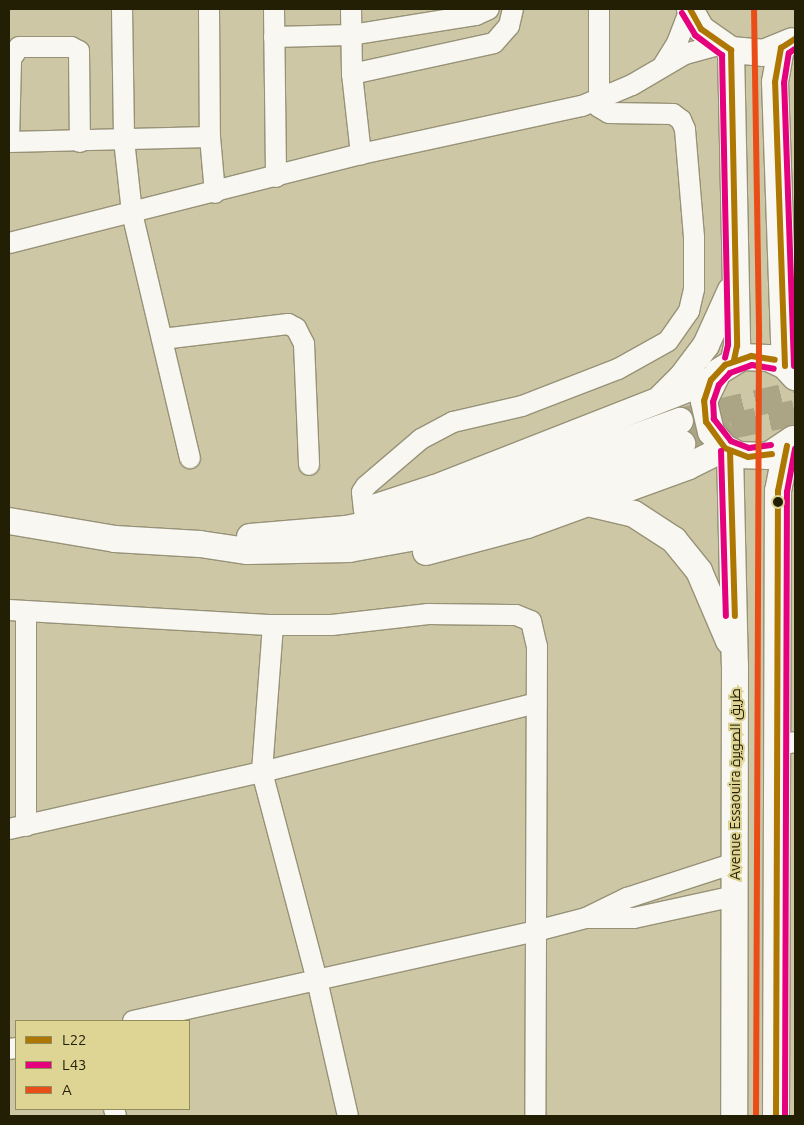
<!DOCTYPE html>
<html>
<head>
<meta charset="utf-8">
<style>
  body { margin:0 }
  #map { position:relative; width:804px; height:1125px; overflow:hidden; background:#cdc7a5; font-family:Ubuntu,Cairo,sans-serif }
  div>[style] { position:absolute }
  .major-tunnel>* { height:26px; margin-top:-13px; transform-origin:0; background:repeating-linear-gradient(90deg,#aba585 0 26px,transparent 0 39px) }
  .roads { filter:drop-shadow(1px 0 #979277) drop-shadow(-1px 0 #979277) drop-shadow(0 1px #979277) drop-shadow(0 -1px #979277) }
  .minor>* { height:20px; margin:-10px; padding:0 10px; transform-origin:10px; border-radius:10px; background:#f8f7f2 }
  .major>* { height:26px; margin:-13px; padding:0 13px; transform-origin:13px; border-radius:13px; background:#f8f7f2 }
  .bus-1>* { height:6px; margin:-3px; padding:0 3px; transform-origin:3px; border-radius:3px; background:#ad7702 }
  .bus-2>* { height:6px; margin:-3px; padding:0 3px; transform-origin:3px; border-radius:3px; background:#e5007d }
  .bus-3>* { height:6px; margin:-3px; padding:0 3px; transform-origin:3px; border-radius:3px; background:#e94e19 }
  .dots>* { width:14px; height:14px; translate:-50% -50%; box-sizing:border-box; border:2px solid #ded494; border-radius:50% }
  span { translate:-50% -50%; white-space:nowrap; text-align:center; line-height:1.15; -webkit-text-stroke:4px #ded494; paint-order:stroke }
  .street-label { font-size:14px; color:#231f05 }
  .frame { position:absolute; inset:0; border:10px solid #231f05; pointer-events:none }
  .legend { position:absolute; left:15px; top:1020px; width:175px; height:90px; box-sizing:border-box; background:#ded494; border:1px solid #938c5b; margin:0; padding:6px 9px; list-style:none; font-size:15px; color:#231f05 }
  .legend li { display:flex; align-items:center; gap:10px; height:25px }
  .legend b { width:25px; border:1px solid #938c5b }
</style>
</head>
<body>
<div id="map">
  <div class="major-tunnel">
    <i style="left:680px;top:421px;width:118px;rotate:-13.2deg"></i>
    <i style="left:682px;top:444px;width:52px;rotate:-20.2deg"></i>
    <i style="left:731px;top:426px;width:65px;rotate:-11.5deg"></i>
  </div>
  <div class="roads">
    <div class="minor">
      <i style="left:122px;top:9px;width:131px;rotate:89.1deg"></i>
      <i style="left:124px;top:140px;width:73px;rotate:83.7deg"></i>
      <i style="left:132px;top:213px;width:252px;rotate:76.7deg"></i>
      <i style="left:209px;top:9px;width:128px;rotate:89.6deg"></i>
      <i style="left:210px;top:137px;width:56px;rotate:84.9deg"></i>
      <i style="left:274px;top:9px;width:168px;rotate:89.3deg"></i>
      <i style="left:351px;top:9px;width:65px;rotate:89.1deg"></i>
      <i style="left:352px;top:74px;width:81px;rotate:83.6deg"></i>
      <i style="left:274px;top:37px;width:77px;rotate:-1.5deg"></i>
      <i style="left:351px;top:35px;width:127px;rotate:-9.1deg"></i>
      <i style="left:476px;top:15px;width:14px;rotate:-25deg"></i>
      <i style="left:664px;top:64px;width:25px;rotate:-58deg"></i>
      <i style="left:677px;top:43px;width:36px;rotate:-69deg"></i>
      <i style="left:352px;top:74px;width:145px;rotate:-12.3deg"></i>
      <i style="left:494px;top:43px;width:23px;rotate:-49deg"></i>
      <i style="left:509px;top:26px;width:17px;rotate:-77deg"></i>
      <i style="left:9px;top:142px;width:83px;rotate:-88.6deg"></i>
      <i style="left:11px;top:59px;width:14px;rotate:-56deg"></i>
      <i style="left:19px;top:47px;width:52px"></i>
      <i style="left:71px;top:47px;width:9px;rotate:27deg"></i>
      <i style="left:79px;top:51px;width:91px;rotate:89.4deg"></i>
      <i style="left:9px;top:142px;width:201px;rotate:-1.4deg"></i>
      <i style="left:9px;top:243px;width:363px;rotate:-14.2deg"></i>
      <i style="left:361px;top:154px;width:226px;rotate:-12.3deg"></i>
      <i style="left:582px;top:106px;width:54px;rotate:-22.8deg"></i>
      <i style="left:632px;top:85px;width:61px;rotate:-30.3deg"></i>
      <i style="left:685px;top:54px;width:35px;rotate:-15deg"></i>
      <i style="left:162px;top:339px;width:127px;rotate:-6.8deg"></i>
      <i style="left:288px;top:324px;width:9px;rotate:27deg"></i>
      <i style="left:296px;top:328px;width:18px;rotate:63deg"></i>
      <i style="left:304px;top:344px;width:121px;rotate:87.6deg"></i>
      <i style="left:364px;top:511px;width:19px;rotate:-96deg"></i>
      <i style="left:362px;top:492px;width:7px;rotate:-56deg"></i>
      <i style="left:366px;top:486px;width:72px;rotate:-40.5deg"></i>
      <i style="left:421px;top:439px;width:36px;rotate:-28deg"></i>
      <i style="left:453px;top:422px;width:71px;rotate:-13.1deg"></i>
      <i style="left:522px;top:406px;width:103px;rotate:-21.1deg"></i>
      <i style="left:618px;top:369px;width:57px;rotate:-29.2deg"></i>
      <i style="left:668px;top:341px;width:37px;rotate:-55deg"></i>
      <i style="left:689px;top:311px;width:23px;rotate:-77deg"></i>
      <i style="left:694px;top:289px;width:52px;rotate:-90deg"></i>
      <i style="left:694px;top:237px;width:108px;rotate:-94.8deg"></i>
      <i style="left:685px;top:129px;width:10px;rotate:-114deg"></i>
      <i style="left:681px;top:120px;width:10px;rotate:-143deg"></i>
      <i style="left:673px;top:114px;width:64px;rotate:-179.1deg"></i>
      <i style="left:609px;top:113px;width:12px;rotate:-149deg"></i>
      <i style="left:599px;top:107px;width:98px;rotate:-90deg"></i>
      <i style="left:9px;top:610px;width:264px;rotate:3.3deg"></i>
      <i style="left:273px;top:625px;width:59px"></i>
      <i style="left:332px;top:625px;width:97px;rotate:-6.5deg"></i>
      <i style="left:428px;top:614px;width:88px;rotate:0.7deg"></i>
      <i style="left:516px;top:615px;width:16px;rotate:22deg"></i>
      <i style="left:531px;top:621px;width:26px;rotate:77deg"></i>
      <i style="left:537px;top:646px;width:470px;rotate:90.2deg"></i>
      <i style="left:273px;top:625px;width:147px;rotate:94.3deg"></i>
      <i style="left:262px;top:772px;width:215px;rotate:75.2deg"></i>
      <i style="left:317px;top:980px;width:139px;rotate:77.2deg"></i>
      <i style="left:777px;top:745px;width:18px;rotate:-9deg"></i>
      <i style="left:26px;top:826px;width:215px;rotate:-90deg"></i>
      <i style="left:9px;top:829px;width:259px;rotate:-12.7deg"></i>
      <i style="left:262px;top:772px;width:283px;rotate:-14.1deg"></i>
      <i style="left:586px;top:918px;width:48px"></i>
      <i style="left:634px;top:918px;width:103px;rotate:-12.3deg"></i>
      <i style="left:133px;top:1021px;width:413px;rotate:-12.6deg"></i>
      <i style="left:536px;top:931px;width:52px;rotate:-14.6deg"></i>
      <i style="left:586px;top:918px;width:46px;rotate:-26deg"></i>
      <i style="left:627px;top:898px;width:114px;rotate:-18deg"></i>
      <i style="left:9px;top:1049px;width:7px;rotate:-8deg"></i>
      <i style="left:114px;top:1109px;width:7px;rotate:74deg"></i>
    </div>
    <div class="major">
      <i style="left:690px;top:9px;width:23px;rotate:61deg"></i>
      <i style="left:701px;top:29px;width:37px;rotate:35deg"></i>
      <i style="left:731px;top:50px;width:32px;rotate:5deg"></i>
      <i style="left:763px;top:53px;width:31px;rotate:-22deg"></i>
      <i style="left:781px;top:48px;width:35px;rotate:100deg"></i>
      <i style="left:775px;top:82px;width:284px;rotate:88deg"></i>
      <i style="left:731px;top:50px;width:296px;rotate:88.8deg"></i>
      <i style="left:737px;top:346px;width:14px;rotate:102deg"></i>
      <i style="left:662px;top:397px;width:28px;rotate:-45deg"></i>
      <i style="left:682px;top:377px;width:40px;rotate:-53deg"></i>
      <i style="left:706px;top:345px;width:60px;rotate:-65.6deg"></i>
      <i style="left:793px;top:439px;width:30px;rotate:146deg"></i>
      <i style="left:768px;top:456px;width:29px;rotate:-178deg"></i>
      <i style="left:739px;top:455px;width:16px;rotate:-153deg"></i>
      <i style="left:725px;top:448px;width:21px;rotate:-131deg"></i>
      <i style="left:711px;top:432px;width:32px;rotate:-103deg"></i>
      <i style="left:704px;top:401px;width:32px;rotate:-64deg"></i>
      <i style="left:718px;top:372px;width:28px;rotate:-32deg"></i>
      <i style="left:742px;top:357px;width:26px;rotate:2deg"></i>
      <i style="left:768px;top:358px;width:19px;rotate:25deg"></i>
      <i style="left:785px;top:366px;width:15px;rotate:48deg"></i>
      <i style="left:730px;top:451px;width:214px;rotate:88.7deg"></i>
      <i style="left:735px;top:665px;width:451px;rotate:90.1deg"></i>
      <i style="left:588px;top:503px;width:47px;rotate:13.4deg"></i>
      <i style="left:634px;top:514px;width:48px;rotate:33deg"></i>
      <i style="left:674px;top:540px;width:40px;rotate:51deg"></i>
      <i style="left:699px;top:571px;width:76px;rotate:66.8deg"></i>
      <i style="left:376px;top:507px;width:62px;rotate:-17.9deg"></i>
      <i style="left:435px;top:488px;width:296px;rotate:-21.4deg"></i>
      <i style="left:9px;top:521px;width:108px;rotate:9.6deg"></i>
      <i style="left:115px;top:539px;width:85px;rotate:3.4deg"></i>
      <i style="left:200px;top:544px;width:48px;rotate:8.5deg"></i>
      <i style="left:247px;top:551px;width:102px;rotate:-1.1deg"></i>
      <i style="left:349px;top:549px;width:89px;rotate:-10.3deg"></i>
      <i style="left:437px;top:533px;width:261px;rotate:-20deg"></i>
      <i style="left:250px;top:537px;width:96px;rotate:-4.8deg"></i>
      <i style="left:346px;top:529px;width:80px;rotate:-11.6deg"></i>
      <i style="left:424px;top:513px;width:272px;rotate:-19.8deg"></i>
      <i style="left:426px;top:552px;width:105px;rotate:-15deg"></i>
      <i style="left:527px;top:525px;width:172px;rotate:-20deg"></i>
      <i style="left:689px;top:466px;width:40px;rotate:-26.6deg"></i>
      <i style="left:776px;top:1116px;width:625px;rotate:-89.82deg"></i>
      <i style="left:778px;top:491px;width:46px;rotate:-78.7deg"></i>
    </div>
  </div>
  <div class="bus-1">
    <i style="left:690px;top:9px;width:23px;rotate:61deg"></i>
    <i style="left:701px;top:29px;width:37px;rotate:35deg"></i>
    <i style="left:731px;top:50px;width:296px;rotate:88.8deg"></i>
    <i style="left:737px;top:346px;width:14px;rotate:102deg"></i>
    <i style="left:785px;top:366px;width:284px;rotate:-92deg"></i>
    <i style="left:775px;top:82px;width:35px;rotate:-80deg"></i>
    <i style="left:781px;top:48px;width:17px;rotate:-33deg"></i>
    <i style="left:730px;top:451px;width:165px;rotate:88.3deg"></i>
    <i style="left:772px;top:454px;width:24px;rotate:173deg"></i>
    <i style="left:748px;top:457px;width:25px;rotate:-159deg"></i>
    <i style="left:725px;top:448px;width:32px;rotate:-126deg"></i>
    <i style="left:706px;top:422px;width:21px;rotate:-95deg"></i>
    <i style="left:704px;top:401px;width:22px;rotate:-72deg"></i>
    <i style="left:711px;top:380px;width:21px;rotate:-47deg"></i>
    <i style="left:725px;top:365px;width:28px;rotate:-19deg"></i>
    <i style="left:751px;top:356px;width:24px;rotate:9deg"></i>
    <i style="left:776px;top:1116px;width:625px;rotate:-89.82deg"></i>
    <i style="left:778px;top:491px;width:46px;rotate:-78.7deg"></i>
  </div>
  <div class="bus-2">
    <i style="left:682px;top:13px;width:26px;rotate:59deg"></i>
    <i style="left:695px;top:35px;width:34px;rotate:37deg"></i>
    <i style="left:722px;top:55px;width:290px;rotate:88.8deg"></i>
    <i style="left:728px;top:345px;width:13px;rotate:103deg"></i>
    <i style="left:794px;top:366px;width:283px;rotate:-92deg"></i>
    <i style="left:784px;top:83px;width:30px;rotate:-81deg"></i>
    <i style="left:789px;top:53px;width:7px;rotate:-34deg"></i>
    <i style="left:771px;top:445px;width:22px;rotate:172deg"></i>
    <i style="left:749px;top:448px;width:19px;rotate:-159deg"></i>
    <i style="left:731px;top:441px;width:28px;rotate:-128deg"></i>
    <i style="left:714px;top:419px;width:17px;rotate:-93deg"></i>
    <i style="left:713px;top:402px;width:18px;rotate:-71deg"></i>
    <i style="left:719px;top:385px;width:16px;rotate:-47deg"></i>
    <i style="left:730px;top:373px;width:23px;rotate:-20deg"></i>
    <i style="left:752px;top:365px;width:22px;rotate:10deg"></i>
    <i style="left:721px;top:451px;width:165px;rotate:88.3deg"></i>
    <i style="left:785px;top:1116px;width:624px;rotate:-89.82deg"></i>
    <i style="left:787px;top:492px;width:44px;rotate:-79.5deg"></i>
  </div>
  <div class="bus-3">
    <i style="left:754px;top:9px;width:328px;rotate:89.1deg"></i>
    <i style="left:759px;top:337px;width:779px;rotate:90.22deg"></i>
  </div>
  <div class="dots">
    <i style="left:778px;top:502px;background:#231f05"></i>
  </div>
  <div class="street-label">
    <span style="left:735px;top:784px;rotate:-90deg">Avenue Essaouira طريق الصويرة</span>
  </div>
  <div class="frame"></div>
  <ul class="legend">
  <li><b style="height:6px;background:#ad7702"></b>L22</li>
  <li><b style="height:6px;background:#e5007d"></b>L43</li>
  <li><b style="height:6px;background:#e94e19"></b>A</li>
  </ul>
</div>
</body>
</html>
